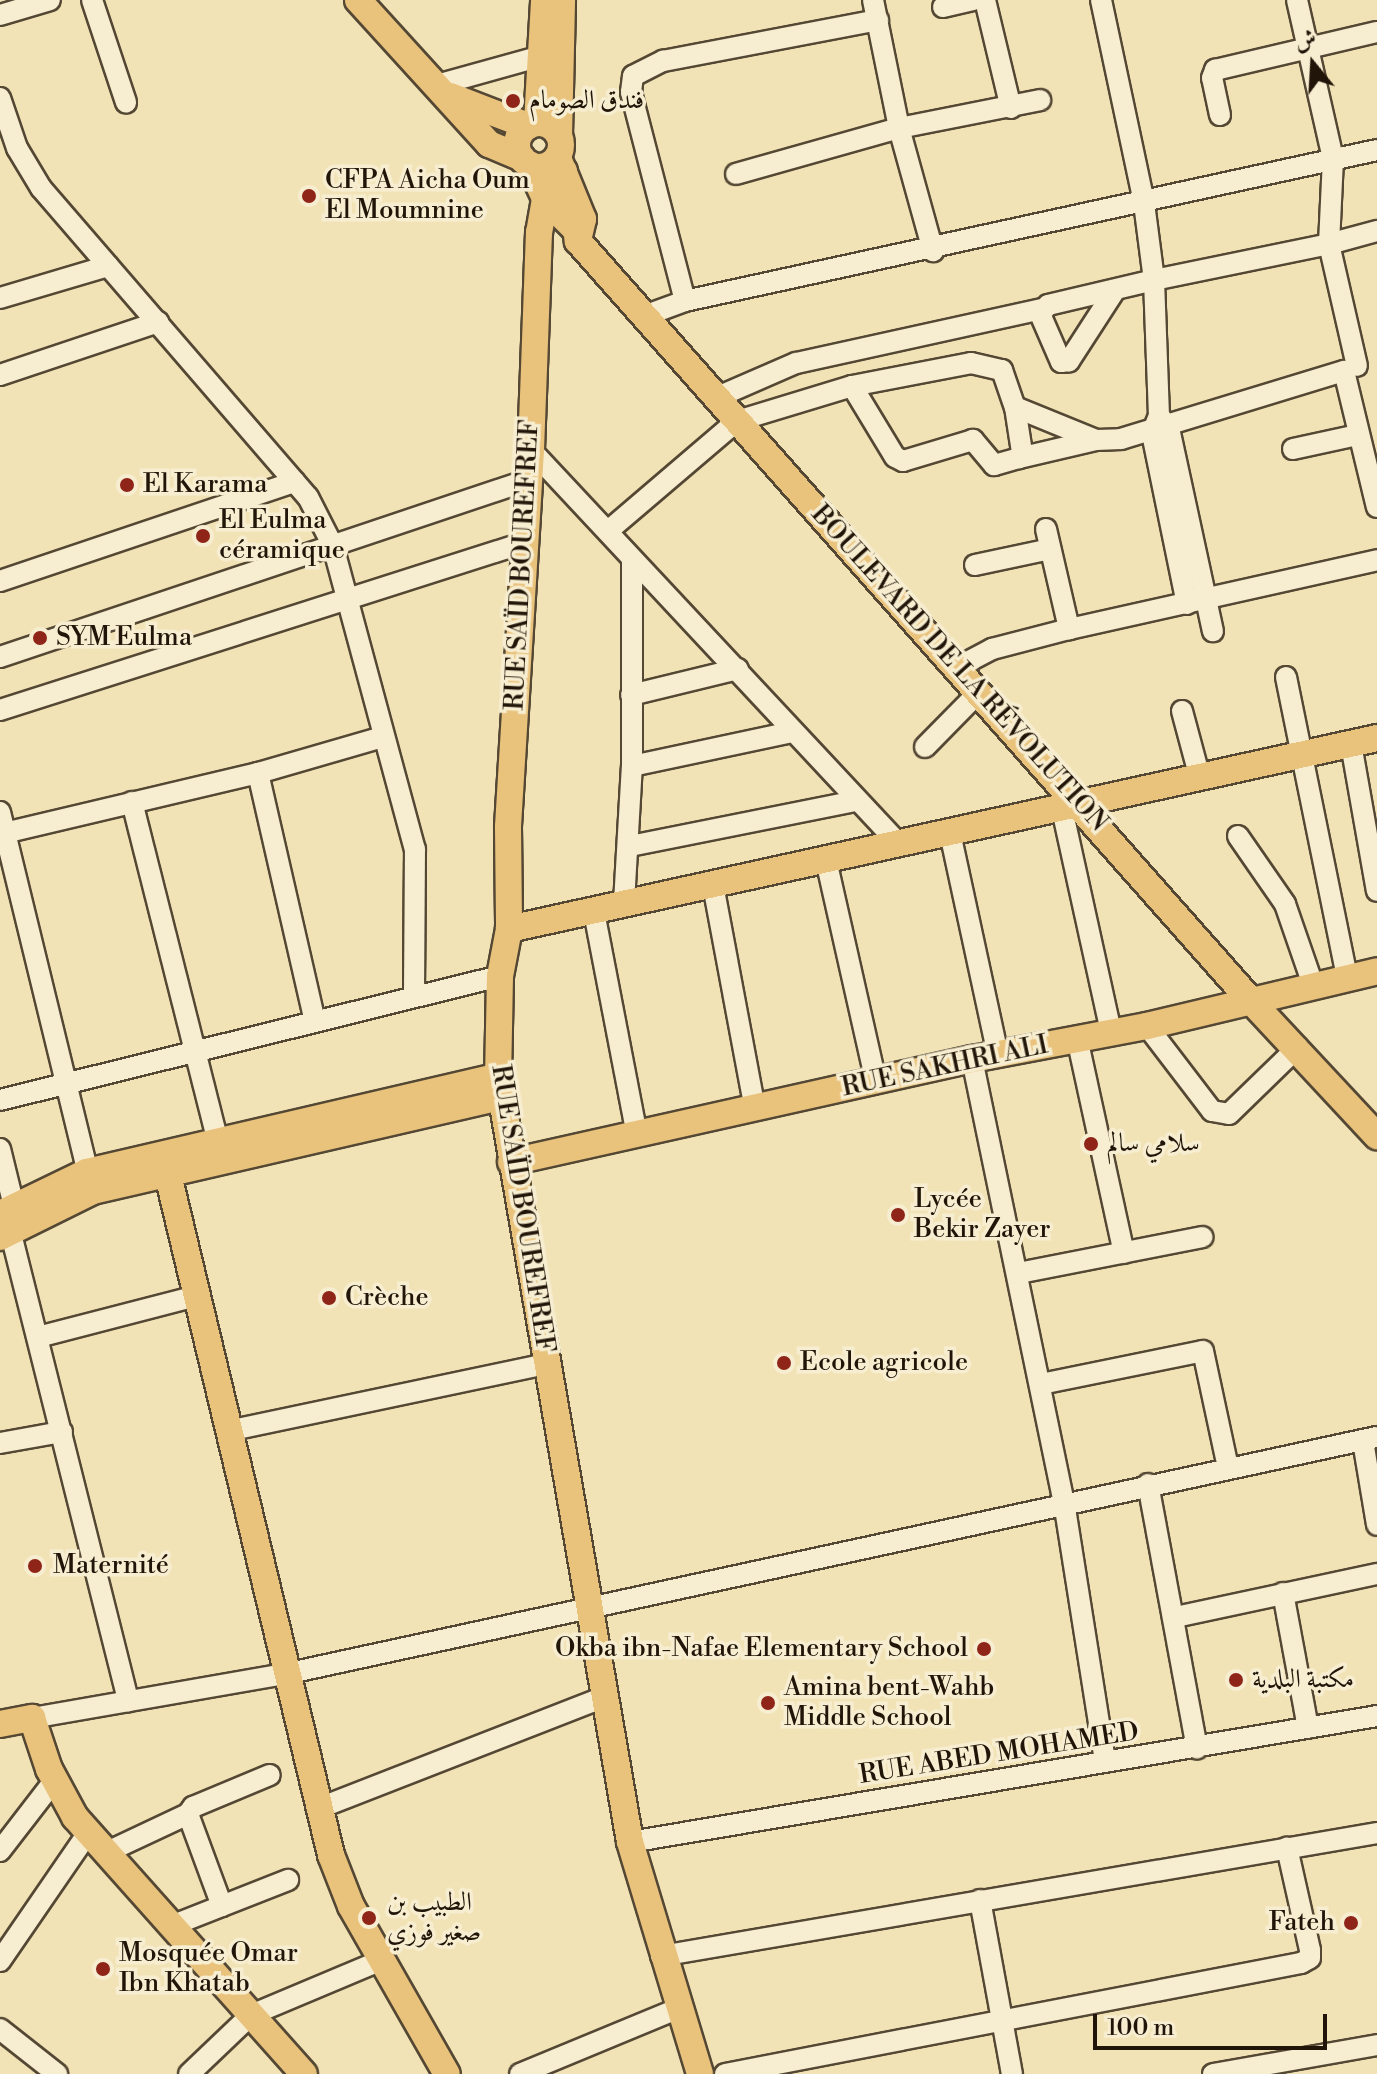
<!DOCTYPE html>
<html>
<head>
<meta charset="utf-8">
<style>
  body { margin:0 }
  #map { position:relative; width:1377px; height:2074px; overflow:hidden; background:#f2e3b7; font-family:"Libre Bodoni",Amiri,serif }
  div>[style] { position:absolute }
  .roads { filter:drop-shadow(2px 0 #544834) drop-shadow(-2px 0 #544834) drop-shadow(0 2px #544834) drop-shadow(0 -2px #544834) }
  .minor>* { height:20px; margin:-10px; padding:0 10px; transform-origin:10px; border-radius:10px; background:#f7edd0 }
  .major>* { height:26px; margin:-13px; padding:0 13px; transform-origin:13px; border-radius:13px; background:#e9c27c }
  .major>.ring { margin:-13px; padding:0; box-sizing:content-box; background:none; border:26px solid #e9c27c; border-radius:50% }
  .dots>* { width:22px; height:22px; translate:-50% -50%; box-sizing:border-box; border:4px solid #f7edd0; border-radius:50% }
  span { translate:-50% -50%; white-space:nowrap; text-align:center; line-height:1.15; -webkit-text-stroke:7px #f7edd0; paint-order:stroke }
  .poi-label { font-size:26px; color:#201508 }
  .left { translate:0 -50%; text-align:left }
  .right { translate:-100% -50%; text-align:right }
  .street-label { font-size:26px; color:#201508 }
  .north { position:absolute; left:1273px; top:24px; width:80px; height:80px; -webkit-text-stroke:6px #f7edd0; paint-order:stroke; rotate:342deg; font-size:22px; font-weight:700; line-height:32px; text-align:center; color:#201508 }
  .north::after { content:''; display:block; margin:auto; width:28px; height:36px; background:#201508; clip-path:polygon(50% 0,100% 100%,50% 72%,0 100%) }
  .scale { position:absolute; left:1093px; top:2014px; width:234px; height:36px; box-sizing:border-box; border:4px solid #201508; border-top:0; padding-left:10px; font-size:24px; line-height:28px; white-space:nowrap; color:#201508; -webkit-text-stroke:6px #f7edd0; paint-order:stroke }
</style>
</head>
<body>
<div id="map">
  <div class="roads">
    <div class="minor">
      <i style="left:92px;top:0;width:108px;rotate:71.6deg"></i>
      <i style="left:873px;top:0;width:131px;rotate:78.5deg"></i>
      <i style="left:899px;top:128px;width:128px;rotate:74.5deg"></i>
      <i style="left:985px;top:0;width:111px;rotate:76.5deg"></i>
      <i style="left:1101px;top:0;width:208px;rotate:78deg"></i>
      <i style="left:1144px;top:203px;width:78px;rotate:82.6deg"></i>
      <i style="left:1154px;top:280px;width:136px;rotate:87.9deg"></i>
      <i style="left:1297px;top:0;width:163px;rotate:77.2deg"></i>
      <i style="left:1333px;top:159px;width:85px;rotate:92.7deg"></i>
      <i style="left:1329px;top:244px;width:125px;rotate:77.1deg"></i>
      <i style="left:943px;top:7px;width:31px;rotate:-13deg"></i>
      <i style="left:0;top:15px;width:52px;rotate:-16.7deg"></i>
      <i style="left:437px;top:85px;width:119px;rotate:-15.5deg"></i>
      <i style="left:0;top:98px;width:53px;rotate:71.2deg"></i>
      <i style="left:17px;top:148px;width:47px;rotate:59deg"></i>
      <i style="left:41px;top:188px;width:408px;rotate:49.2deg"></i>
      <i style="left:308px;top:497px;width:55px;rotate:63deg"></i>
      <i style="left:333px;top:546px;width:314px;rotate:74.9deg"></i>
      <i style="left:415px;top:849px;width:147px;rotate:90.4deg"></i>
      <i style="left:1220px;top:115px;width:38px;rotate:-102deg"></i>
      <i style="left:1212px;top:78px;width:9px;rotate:-69deg"></i>
      <i style="left:1215px;top:70px;width:166px;rotate:-13.2deg"></i>
      <i style="left:736px;top:174px;width:169px;rotate:-15.8deg"></i>
      <i style="left:899px;top:128px;width:144px;rotate:-11.2deg"></i>
      <i style="left:1115px;top:290px;width:85px;rotate:122.9deg"></i>
      <i style="left:1069px;top:361px;width:8px;rotate:173deg"></i>
      <i style="left:1061px;top:362px;width:52px;rotate:-113.6deg"></i>
      <i style="left:1040px;top:314px;width:12px;rotate:-48deg"></i>
      <i style="left:1048px;top:305px;width:109px;rotate:-13.3deg"></i>
      <i style="left:1154px;top:280px;width:179px;rotate:-11.6deg"></i>
      <i style="left:1329px;top:244px;width:50px;rotate:-15.2deg"></i>
      <i style="left:0;top:298px;width:113px;rotate:-16.5deg"></i>
      <i style="left:685px;top:301px;width:216px;rotate:-104.5deg"></i>
      <i style="left:631px;top:92px;width:16px;rotate:-83deg"></i>
      <i style="left:633px;top:76px;width:34px;rotate:-27deg"></i>
      <i style="left:663px;top:61px;width:219px;rotate:-10.8deg"></i>
      <i style="left:644px;top:316px;width:44px;rotate:-20.1deg"></i>
      <i style="left:685px;top:301px;width:708px;rotate:-12.31deg"></i>
      <i style="left:0;top:375px;width:167px;rotate:-18.5deg"></i>
      <i style="left:720px;top:396px;width:83px;rotate:-23.5deg"></i>
      <i style="left:796px;top:363px;width:251px;rotate:-12.4deg"></i>
      <i style="left:1015px;top:407px;width:87px;rotate:22.2deg"></i>
      <i style="left:1096px;top:440px;width:25px;rotate:-2deg"></i>
      <i style="left:1121px;top:439px;width:233px;rotate:-17deg"></i>
      <i style="left:1344px;top:371px;width:140px;rotate:76.4deg"></i>
      <i style="left:1293px;top:449px;width:66px;rotate:-12.2deg"></i>
      <i style="left:531px;top:450px;width:539px;rotate:46.95deg"></i>
      <i style="left:1019px;top:458px;width:79px;rotate:-13.2deg"></i>
      <i style="left:1046px;top:529px;width:103px;rotate:77deg"></i>
      <i style="left:608px;top:531px;width:170px;rotate:-40.5deg"></i>
      <i style="left:737px;top:421px;width:120px;rotate:-16.9deg"></i>
      <i style="left:852px;top:386px;width:121px;rotate:-10.9deg"></i>
      <i style="left:971px;top:363px;width:32px;rotate:13deg"></i>
      <i style="left:1002px;top:370px;width:39px;rotate:71deg"></i>
      <i style="left:1015px;top:407px;width:46px;rotate:81.2deg"></i>
      <i style="left:1022px;top:452px;width:7px;rotate:117deg"></i>
      <i style="left:1019px;top:458px;width:26px;rotate:164deg"></i>
      <i style="left:994px;top:465px;width:33px;rotate:-130deg"></i>
      <i style="left:973px;top:440px;width:73px;rotate:163.3deg"></i>
      <i style="left:903px;top:461px;width:9px;rotate:-153deg"></i>
      <i style="left:895px;top:457px;width:83px;rotate:-121.2deg"></i>
      <i style="left:975px;top:565px;width:77px;rotate:-12deg"></i>
      <i style="left:0;top:581px;width:311px;rotate:-18.6deg"></i>
      <i style="left:1187px;top:604px;width:175px;rotate:-101.6deg"></i>
      <i style="left:1152px;top:433px;width:18px;rotate:-68deg"></i>
      <i style="left:1159px;top:416px;width:16px;rotate:50deg"></i>
      <i style="left:1169px;top:428px;width:208px;rotate:77.8deg"></i>
      <i style="left:0;top:657px;width:557px;rotate:-18.53deg"></i>
      <i style="left:956px;top:668px;width:41px;rotate:-27.8deg"></i>
      <i style="left:992px;top:649px;width:80px;rotate:-14.6deg"></i>
      <i style="left:1069px;top:629px;width:316px;rotate:-12.6deg"></i>
      <i style="left:1286px;top:677px;width:305px;rotate:78.5deg"></i>
      <i style="left:631px;top:695px;width:110px;rotate:-13.7deg"></i>
      <i style="left:0;top:710px;width:549px;rotate:-17.71deg"></i>
      <i style="left:1182px;top:711px;width:69px;rotate:75deg"></i>
      <i style="left:1351px;top:744px;width:149px;rotate:80deg"></i>
      <i style="left:925px;top:747px;width:78px;rotate:-45.5deg"></i>
      <i style="left:632px;top:766px;width:164px;rotate:-12deg"></i>
      <i style="left:258px;top:773px;width:254px;rotate:77.1deg"></i>
      <i style="left:132px;top:802px;width:352px;rotate:75.8deg"></i>
      <i style="left:1062px;top:809px;width:227px;rotate:77.6deg"></i>
      <i style="left:0;top:812px;width:384px;rotate:76.3deg"></i>
      <i style="left:950px;top:833px;width:227px;rotate:77.8deg"></i>
      <i style="left:0;top:834px;width:265px;rotate:-13.3deg"></i>
      <i style="left:258px;top:773px;width:130px;rotate:-16.1deg"></i>
      <i style="left:1238px;top:836px;width:83px;rotate:55.3deg"></i>
      <i style="left:1285px;top:904px;width:86px;rotate:70.9deg"></i>
      <i style="left:630px;top:846px;width:230px;rotate:-11.3deg"></i>
      <i style="left:826px;top:860px;width:228px;rotate:77.3deg"></i>
      <i style="left:713px;top:885px;width:228px;rotate:79.4deg"></i>
      <i style="left:624px;top:903px;width:137px;rotate:-86.7deg"></i>
      <i style="left:632px;top:766px;width:207px;rotate:-90deg"></i>
      <i style="left:594px;top:912px;width:227px;rotate:79.1deg"></i>
      <i style="left:1147px;top:1026px;width:107px;rotate:52.6deg"></i>
      <i style="left:1212px;top:1111px;width:17px;rotate:10deg"></i>
      <i style="left:1229px;top:1114px;width:96px;rotate:-44.2deg"></i>
      <i style="left:1077px;top:1038px;width:220px;rotate:77.7deg"></i>
      <i style="left:972px;top:1059px;width:452px;rotate:78.3deg"></i>
      <i style="left:1064px;top:1502px;width:263px;rotate:81deg"></i>
      <i style="left:0;top:1100px;width:515px;rotate:-13.93deg"></i>
      <i style="left:0;top:1149px;width:59px;rotate:76.2deg"></i>
      <i style="left:10px;top:1230px;width:486px;rotate:75.9deg"></i>
      <i style="left:1019px;top:1273px;width:187px;rotate:-11.1deg"></i>
      <i style="left:38px;top:1337px;width:164px;rotate:-14.5deg"></i>
      <i style="left:1041px;top:1384px;width:165px;rotate:-11.5deg"></i>
      <i style="left:1203px;top:1351px;width:120px;rotate:77.9deg"></i>
      <i style="left:228px;top:1431px;width:326px;rotate:-11.9deg"></i>
      <i style="left:1363px;top:1441px;width:85px;rotate:80.5deg"></i>
      <i style="left:0;top:1443px;width:63px;rotate:-10.1deg"></i>
      <i style="left:1148px;top:1484px;width:269px;rotate:79.5deg"></i>
      <i style="left:1283px;top:1593px;width:137px;rotate:79.5deg"></i>
      <i style="left:1176px;top:1617px;width:206px;rotate:-12.1deg"></i>
      <i style="left:32px;top:1718px;width:257px;rotate:-9.9deg"></i>
      <i style="left:285px;top:1674px;width:1117px;rotate:-12.25deg"></i>
      <i style="left:317px;top:1809px;width:309px;rotate:-21.3deg"></i>
      <i style="left:630px;top:1842px;width:758px;rotate:-9.57deg"></i>
      <i style="left:0;top:1851px;width:88px;rotate:-52.4deg"></i>
      <i style="left:105px;top:1853px;width:92px;rotate:-25.2deg"></i>
      <i style="left:980px;top:1900px;width:177px;rotate:79.6deg"></i>
      <i style="left:222px;top:1906px;width:98px;rotate:-110.3deg"></i>
      <i style="left:188px;top:1814px;width:9px;rotate:-54deg"></i>
      <i style="left:193px;top:1807px;width:83px;rotate:-22.6deg"></i>
      <i style="left:171px;top:1926px;width:126px;rotate:-21.5deg"></i>
      <i style="left:661px;top:1956px;width:726px;rotate:-9.75deg"></i>
      <i style="left:0;top:1961px;width:155px;rotate:-55.5deg"></i>
      <i style="left:0;top:2029px;width:73px;rotate:38.3deg"></i>
      <i style="left:189px;top:2074px;width:86px;rotate:-43.6deg"></i>
      <i style="left:251px;top:2015px;width:142px;rotate:-22.8deg"></i>
      <i style="left:520px;top:2074px;width:170px;rotate:-22.5deg"></i>
      <i style="left:725px;top:2074px;width:587px;rotate:-10.91deg"></i>
      <i style="left:1301px;top:1963px;width:10px;rotate:-29deg"></i>
      <i style="left:1310px;top:1958px;width:8px;rotate:-90deg"></i>
      <i style="left:1310px;top:1950px;width:105px;rotate:-102.7deg"></i>
      <i style="left:1213px;top:2074px;width:167px;rotate:-10deg"></i>
    </div>
    <div class="major">
      <i style="left:358px;top:0;width:195px;rotate:47.7deg"></i>
      <i style="left:489px;top:144px;width:36px;rotate:23deg"></i>
      <i style="left:450px;top:96px;width:84px;rotate:21deg"></i>
      <i style="left:537px;top:123px;width:123px;rotate:-86.7deg"></i>
      <i class="ring" style="left:517px;top:123px;width:18px;height:18px"></i>
      <i style="left:559px;top:135px;width:135px;rotate:-88.7deg"></i>
      <i style="left:558px;top:158px;width:66px;rotate:67.7deg"></i>
      <i style="left:583px;top:219px;width:23px;rotate:103deg"></i>
      <i style="left:529px;top:164px;width:38px;rotate:65deg"></i>
      <i style="left:545px;top:199px;width:44px;rotate:45deg"></i>
      <i style="left:576px;top:230px;width:11px;rotate:80deg"></i>
      <i style="left:578px;top:241px;width:1015px;rotate:48.47deg"></i>
      <i style="left:1251px;top:1001px;width:185px;rotate:47deg"></i>
      <i style="left:564px;top:171px;width:34px;rotate:124deg"></i>
      <i style="left:545px;top:199px;width:34px;rotate:100deg"></i>
      <i style="left:539px;top:232px;width:218px;rotate:92.1deg"></i>
      <i style="left:531px;top:450px;width:378px;rotate:93.5deg"></i>
      <i style="left:508px;top:827px;width:102px;rotate:89.4deg"></i>
      <i style="left:509px;top:929px;width:48px;rotate:100.8deg"></i>
      <i style="left:500px;top:976px;width:100px;rotate:91.1deg"></i>
      <i style="left:498px;top:1076px;width:777px;rotate:80.22deg"></i>
      <i style="left:630px;top:1842px;width:242px;rotate:73.2deg"></i>
      <i style="left:509px;top:929px;width:889px;rotate:-12.41deg"></i>
      <i style="left:511px;top:1162px;width:472px;rotate:-12.6deg"></i>
      <i style="left:972px;top:1059px;width:178px;rotate:-10.7deg"></i>
      <i style="left:1147px;top:1026px;width:236px;rotate:-13.4deg"></i>
      <i style="left:168px;top:1175px;width:699px;rotate:76.52deg"></i>
      <i style="left:331px;top:1855px;width:55px;rotate:68.6deg"></i>
      <i style="left:351px;top:1906px;width:193px;rotate:60.3deg"></i>
      <i style="left:0;top:1214px;width:97px;rotate:-25.8deg"></i>
      <i style="left:87px;top:1172px;width:422px;rotate:-13.1deg"></i>
      <i style="left:0;top:1237px;width:104px;rotate:-26.3deg"></i>
      <i style="left:93px;top:1191px;width:417px;rotate:-13deg"></i>
      <i style="left:0;top:1724px;width:33px;rotate:-11deg"></i>
      <i style="left:32px;top:1718px;width:54px;rotate:71.6deg"></i>
      <i style="left:49px;top:1769px;width:55px;rotate:61.6deg"></i>
      <i style="left:75px;top:1817px;width:344px;rotate:48.3deg"></i>
    </div>
  </div>
  <div class="dots">
    <i style="left:513px;top:101px;background:#8f2418"></i>
    <i style="left:309px;top:196px;background:#8f2418"></i>
    <i style="left:127px;top:485px;background:#8f2418"></i>
    <i style="left:203px;top:536px;background:#8f2418"></i>
    <i style="left:40px;top:638px;background:#8f2418"></i>
    <i style="left:1091px;top:1144px;background:#8f2418"></i>
    <i style="left:898px;top:1215px;background:#8f2418"></i>
    <i style="left:329px;top:1298px;background:#8f2418"></i>
    <i style="left:784px;top:1363px;background:#8f2418"></i>
    <i style="left:35px;top:1566px;background:#8f2418"></i>
    <i style="left:984px;top:1649px;background:#8f2418"></i>
    <i style="left:1236px;top:1680px;background:#8f2418"></i>
    <i style="left:768px;top:1703px;background:#8f2418"></i>
    <i style="left:369px;top:1918px;background:#8f2418"></i>
    <i style="left:1351px;top:1923px;background:#8f2418"></i>
    <i style="left:103px;top:1969px;background:#8f2418"></i>
  </div>
  <div class="poi-label">
    <span class="left" style="left:529px;top:101px">فندق الصومام</span>
    <span class="left" style="left:325px;top:196px">CFPA Aicha Oum<br>El Moumnine</span>
    <span class="left" style="left:143px;top:485px">El Karama</span>
    <span class="left" style="left:219px;top:536px">El Eulma<br>céramique</span>
    <span class="left" style="left:56px;top:638px">SYM Eulma</span>
    <span class="left" style="left:1107px;top:1144px">سلامي سالم</span>
    <span class="left" style="left:914px;top:1215px">Lycée<br>Bekir Zayer</span>
    <span class="left" style="left:345px;top:1298px">Crèche</span>
    <span class="left" style="left:800px;top:1363px">Ecole agricole</span>
    <span class="left" style="left:53px;top:1566px">Maternité</span>
    <span class="right" style="left:968px;top:1649px">Okba ibn-Nafae Elementary School</span>
    <span class="left" style="left:1252px;top:1680px">مكتبة البلدية</span>
    <span class="left" style="left:784px;top:1703px">Amina bent-Wahb<br>Middle School</span>
    <span class="left" style="left:387px;top:1918px">الطبيب بن<br>صغير فوزي</span>
    <span class="right" style="left:1335px;top:1923px">Fateh</span>
    <span class="left" style="left:119px;top:1969px">Mosquée Omar<br>Ibn Khatab</span>
  </div>
  <div class="street-label">
    <span style="left:523px;top:565px;rotate:-87deg">RUE SAÏD BOUREFREF</span>
    <span style="left:959px;top:669px;rotate:48deg">BOULEVARD DE LA RÉVOLUTION</span>
    <span style="left:945px;top:1067px;rotate:-12deg">RUE SAKHRI ALI</span>
    <span style="left:522px;top:1209px;rotate:81deg">RUE SAÏD BOUREFREF</span>
    <span style="left:999px;top:1754px;rotate:-9deg">RUE ABED MOHAMED</span>
  </div>
  <div class="north">ش</div>
  <div class="scale">100 m</div>
</div>
</body>
</html>
